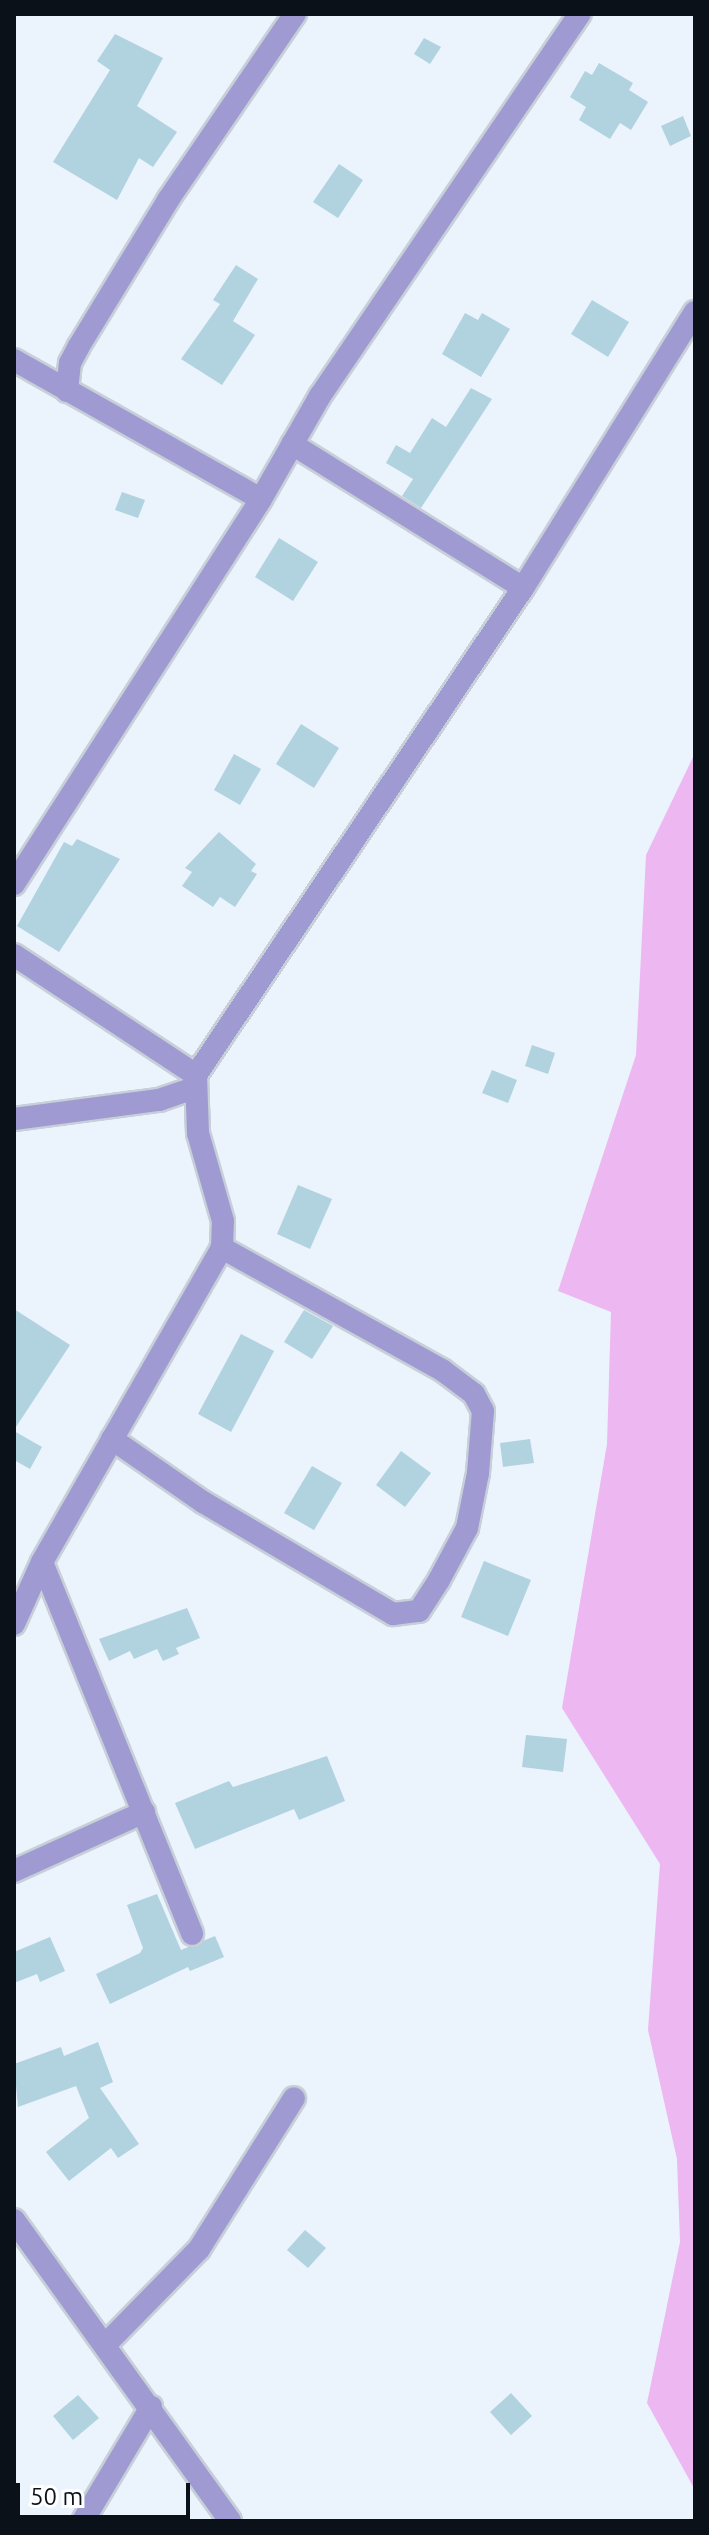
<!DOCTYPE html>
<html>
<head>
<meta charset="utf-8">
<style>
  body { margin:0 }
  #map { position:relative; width:709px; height:2535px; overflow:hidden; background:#ebf3fd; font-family:Ubuntu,sans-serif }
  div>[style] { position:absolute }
  .green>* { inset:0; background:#edb7f1 }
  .building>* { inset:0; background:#b0d3df }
  .roads { filter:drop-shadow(2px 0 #c7cfd9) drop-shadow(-2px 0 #c7cfd9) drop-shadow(0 2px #c7cfd9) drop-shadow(0 -2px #c7cfd9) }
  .minor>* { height:22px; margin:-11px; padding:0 11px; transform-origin:11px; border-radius:11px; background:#a09ad2 }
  span { translate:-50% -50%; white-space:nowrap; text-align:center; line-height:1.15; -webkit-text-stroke:7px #fff; paint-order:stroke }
  .frame { position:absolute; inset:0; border:16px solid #0a1119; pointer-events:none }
  .scale { position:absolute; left:16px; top:2483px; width:174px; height:36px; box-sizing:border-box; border:4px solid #0a1119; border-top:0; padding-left:10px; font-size:24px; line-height:28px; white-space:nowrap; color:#0a1119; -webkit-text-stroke:6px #fff; paint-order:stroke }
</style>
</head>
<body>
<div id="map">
  <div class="green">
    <i style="clip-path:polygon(695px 753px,695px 2490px,647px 2403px,680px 2242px,677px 2159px,648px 2030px,660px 1864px,562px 1708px,607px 1444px,611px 1312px,558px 1291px,636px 1055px,646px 855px)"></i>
  </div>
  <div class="building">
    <i style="clip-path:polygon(115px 34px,163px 58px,137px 106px,177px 132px,153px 167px,139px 158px,117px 200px,53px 162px,110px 70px,97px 61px)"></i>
    <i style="clip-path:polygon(424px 38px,441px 47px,430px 64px,414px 54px)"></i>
    <i style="clip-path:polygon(599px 63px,633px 83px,629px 90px,648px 102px,631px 130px,620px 123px,610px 139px,579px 120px,586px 107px,570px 97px,585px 71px,592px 75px)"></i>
    <i style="clip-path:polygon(683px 116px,691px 136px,670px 146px,661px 126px)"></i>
    <i style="clip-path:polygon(339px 164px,363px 180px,338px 218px,313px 202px)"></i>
    <i style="clip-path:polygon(236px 265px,258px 279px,233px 321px,255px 335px,222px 385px,181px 359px,220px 304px,213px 300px)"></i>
    <i style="clip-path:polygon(592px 300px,629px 322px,608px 357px,571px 334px)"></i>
    <i style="clip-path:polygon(465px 313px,478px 320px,482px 313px,510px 329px,481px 377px,442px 354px)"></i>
    <i style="clip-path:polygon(471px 388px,492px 399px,421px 508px,402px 496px,413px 479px,386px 463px,396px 445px,410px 453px,432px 418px,446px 427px)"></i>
    <i style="clip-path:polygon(122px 492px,145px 500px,138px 518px,115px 510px)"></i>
    <i style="clip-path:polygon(279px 538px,318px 562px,293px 601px,255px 577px)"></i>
    <i style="clip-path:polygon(301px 724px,339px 748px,314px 788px,276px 764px)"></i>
    <i style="clip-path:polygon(234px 754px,261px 769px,240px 805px,214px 790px)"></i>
    <i style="clip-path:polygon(219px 832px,256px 864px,251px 871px,257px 874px,235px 907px,220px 897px,213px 907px,182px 886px,192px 872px,185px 868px)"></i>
    <i style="clip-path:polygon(77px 839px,120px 859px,59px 952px,17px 926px,64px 842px,72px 846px)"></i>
    <i style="clip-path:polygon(532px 1045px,555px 1053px,548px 1074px,525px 1066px)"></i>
    <i style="clip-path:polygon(492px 1070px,517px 1080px,508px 1103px,482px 1093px)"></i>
    <i style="clip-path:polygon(298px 1185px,332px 1199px,310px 1249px,277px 1234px)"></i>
    <i style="clip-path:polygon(14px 1309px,70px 1345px,14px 1430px)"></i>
    <i style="clip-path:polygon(304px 1310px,333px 1326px,312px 1359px,284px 1342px)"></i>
    <i style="clip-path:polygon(241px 1334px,274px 1351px,231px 1432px,198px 1414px)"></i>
    <i style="clip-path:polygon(14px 1431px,42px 1447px,30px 1469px,14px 1460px)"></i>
    <i style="clip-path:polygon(530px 1439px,534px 1463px,503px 1467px,500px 1443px)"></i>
    <i style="clip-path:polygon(401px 1451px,431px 1473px,405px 1507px,376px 1485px)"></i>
    <i style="clip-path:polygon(312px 1466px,342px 1483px,314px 1530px,284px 1513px)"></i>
    <i style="clip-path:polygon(484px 1561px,531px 1580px,508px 1636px,461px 1617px)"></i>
    <i style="clip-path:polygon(187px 1608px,200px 1638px,176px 1648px,179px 1654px,163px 1661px,157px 1649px,134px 1659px,130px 1651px,109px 1661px,99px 1639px)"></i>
    <i style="clip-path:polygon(526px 1735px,567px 1739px,563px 1772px,522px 1767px)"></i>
    <i style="clip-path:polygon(327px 1756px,345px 1801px,299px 1820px,294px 1809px,195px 1849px,175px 1803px,229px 1781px,233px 1787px)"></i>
    <i style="clip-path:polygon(157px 1894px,181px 1950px,215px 1936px,224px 1957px,190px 1971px,188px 1967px,110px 2004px,96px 1974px,140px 1953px,143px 1948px,127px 1905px)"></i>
    <i style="clip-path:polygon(50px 1937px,65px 1971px,40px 1982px,37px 1974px,14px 1983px,14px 1952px)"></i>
    <i style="clip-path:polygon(98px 2042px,113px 2082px,100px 2088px,139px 2144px,118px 2158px,111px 2148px,69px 2181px,46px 2152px,89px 2118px,76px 2086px,18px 2107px,14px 2064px,61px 2047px,64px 2056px)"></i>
    <i style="clip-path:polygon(305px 2230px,326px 2248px,308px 2268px,287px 2250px)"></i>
    <i style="clip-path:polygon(511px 2393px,532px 2416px,511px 2435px,490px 2412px)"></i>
    <i style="clip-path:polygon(78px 2395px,99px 2418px,73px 2440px,53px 2416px)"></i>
  </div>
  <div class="roads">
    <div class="minor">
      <i style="left:14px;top:360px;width:283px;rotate:29.4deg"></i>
      <i style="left:67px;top:391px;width:28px;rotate:-84deg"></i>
      <i style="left:70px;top:363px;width:19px;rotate:-62deg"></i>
      <i style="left:79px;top:346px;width:171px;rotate:-58.6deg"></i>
      <i style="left:168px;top:200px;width:225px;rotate:-55.7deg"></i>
      <i style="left:292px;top:444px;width:272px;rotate:31.9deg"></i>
      <i style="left:14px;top:884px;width:457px;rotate:-57.3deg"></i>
      <i style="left:261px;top:499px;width:119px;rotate:-60.2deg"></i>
      <i style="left:320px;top:396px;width:462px;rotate:-55.8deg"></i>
      <i style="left:14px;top:955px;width:218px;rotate:33.4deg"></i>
      <i style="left:14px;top:1119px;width:146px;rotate:-7.5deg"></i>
      <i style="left:159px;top:1100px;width:39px;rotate:-19deg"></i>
      <i style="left:112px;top:1439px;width:111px;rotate:34.7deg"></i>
      <i style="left:203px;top:1502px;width:221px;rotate:30.5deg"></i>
      <i style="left:393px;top:1614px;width:26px;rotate:-7deg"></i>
      <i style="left:419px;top:1611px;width:37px;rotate:-57deg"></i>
      <i style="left:439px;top:1580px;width:59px;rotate:-61.7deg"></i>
      <i style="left:467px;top:1528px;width:56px;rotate:-78.7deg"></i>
      <i style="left:478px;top:1473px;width:62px;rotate:-85.4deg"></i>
      <i style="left:483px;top:1411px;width:19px;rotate:-118deg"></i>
      <i style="left:474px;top:1394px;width:40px;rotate:-143deg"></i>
      <i style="left:442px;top:1370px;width:252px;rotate:-151deg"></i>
      <i style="left:42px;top:1562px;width:401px;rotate:68deg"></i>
      <i style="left:14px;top:1624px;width:68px;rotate:-65.7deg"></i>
      <i style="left:42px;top:1562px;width:362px;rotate:-60.2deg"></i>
      <i style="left:222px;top:1248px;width:27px;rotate:-88deg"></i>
      <i style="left:223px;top:1221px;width:91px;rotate:-105.9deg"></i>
      <i style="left:198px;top:1133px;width:58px;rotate:-92deg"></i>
      <i style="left:196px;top:1075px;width:587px;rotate:-56.12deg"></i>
      <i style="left:523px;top:588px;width:325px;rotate:-58.1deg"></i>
      <i style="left:14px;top:1871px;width:143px;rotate:-24.4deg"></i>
      <i style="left:14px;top:2220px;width:370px;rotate:54.3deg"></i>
      <i style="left:107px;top:2343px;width:132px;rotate:-45.6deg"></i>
      <i style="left:199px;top:2249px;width:178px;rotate:-57.8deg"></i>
      <i style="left:83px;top:2521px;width:133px;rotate:-59.2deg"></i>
    </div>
  </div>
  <div class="frame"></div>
  <div class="scale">50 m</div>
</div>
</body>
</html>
